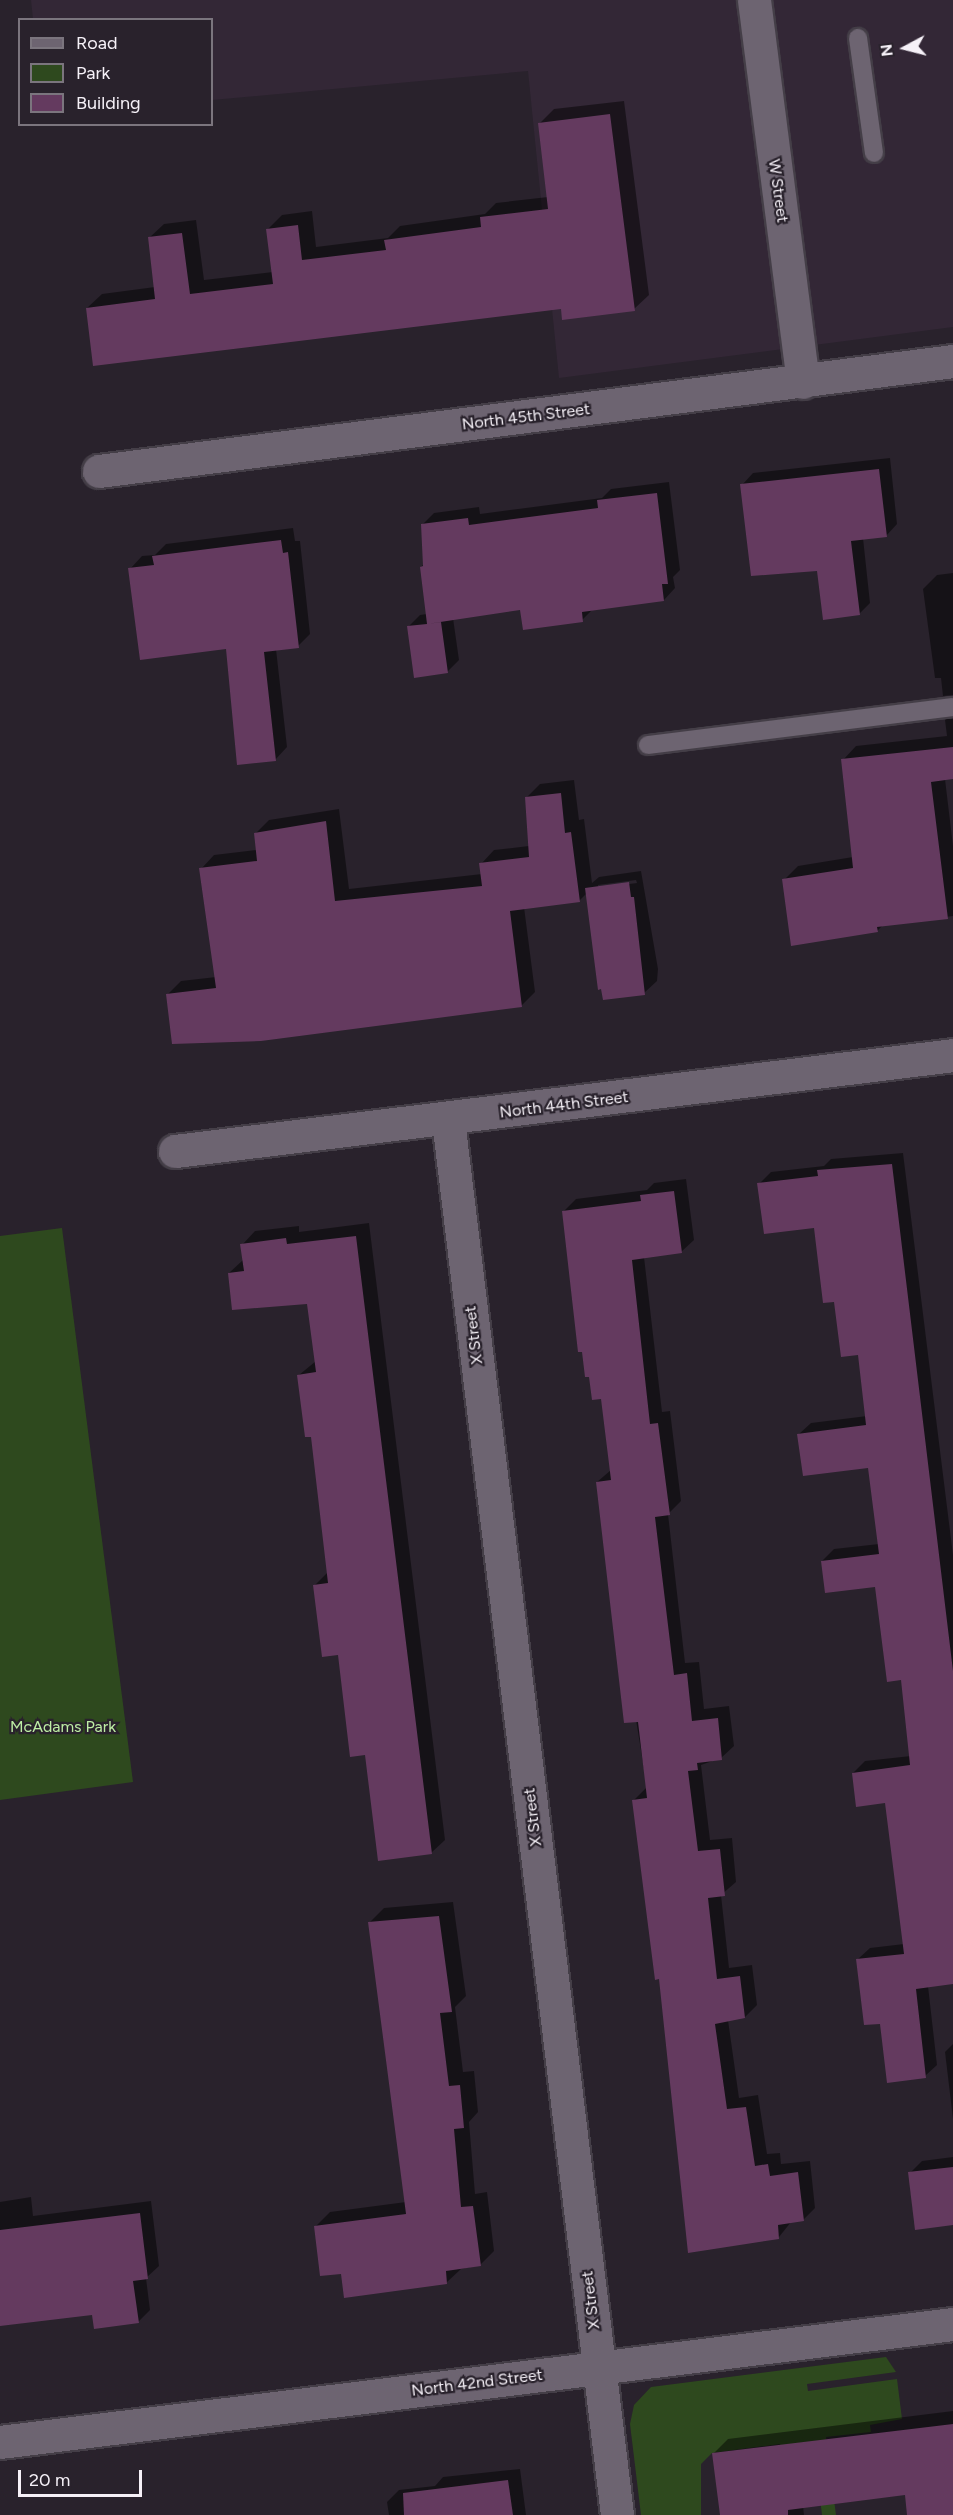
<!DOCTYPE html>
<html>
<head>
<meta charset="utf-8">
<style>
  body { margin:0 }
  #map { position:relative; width:953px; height:2515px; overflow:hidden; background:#29222c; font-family:Figtree,sans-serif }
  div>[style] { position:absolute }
  .commercial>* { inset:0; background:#332736 }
  .green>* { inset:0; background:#2e491e }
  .shadow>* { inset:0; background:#0007 }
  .building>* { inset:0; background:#643a5f }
  .roads { filter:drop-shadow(2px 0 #443e47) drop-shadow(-2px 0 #443e47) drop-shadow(0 2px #443e47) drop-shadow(0 -2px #443e47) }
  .service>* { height:18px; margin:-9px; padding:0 9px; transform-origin:9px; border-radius:9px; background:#6d6471 }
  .minor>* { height:33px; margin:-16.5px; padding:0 16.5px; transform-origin:16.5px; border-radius:16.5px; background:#6d6471 }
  span { translate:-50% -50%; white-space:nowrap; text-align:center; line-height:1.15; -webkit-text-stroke:4.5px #29222c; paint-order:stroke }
  .street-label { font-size:16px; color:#f6f1f8 }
  .park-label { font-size:16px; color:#bdeda4 }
  .legend { position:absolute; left:18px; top:18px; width:195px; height:108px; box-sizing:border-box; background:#29222c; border:2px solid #7b757e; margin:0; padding:8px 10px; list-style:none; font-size:18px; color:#f6f1f8 }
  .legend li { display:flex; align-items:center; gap:12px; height:30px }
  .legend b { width:30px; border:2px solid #7b757e }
  .north { position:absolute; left:875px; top:18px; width:60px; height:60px; -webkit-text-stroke:4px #29222c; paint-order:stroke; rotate:263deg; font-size:16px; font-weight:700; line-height:24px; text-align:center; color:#f6f1f8 }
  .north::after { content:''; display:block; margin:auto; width:21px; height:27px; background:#f6f1f8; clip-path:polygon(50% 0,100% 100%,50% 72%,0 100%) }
  .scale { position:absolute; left:18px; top:2470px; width:124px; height:27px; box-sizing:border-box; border:3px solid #f6f1f8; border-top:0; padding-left:8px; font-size:18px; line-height:21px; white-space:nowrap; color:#f6f1f8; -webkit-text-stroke:4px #29222c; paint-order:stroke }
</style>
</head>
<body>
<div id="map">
  <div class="commercial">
    <i style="clip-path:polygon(31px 0,953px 0,953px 327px,559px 378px,528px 71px,212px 100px,212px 20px,33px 19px)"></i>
  </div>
  <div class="green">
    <i style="clip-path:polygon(62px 1228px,133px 1782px,0 1800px,0 1236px)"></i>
    <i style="clip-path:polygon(886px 2357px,896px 2372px,807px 2384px,808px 2391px,897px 2379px,902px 2419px,870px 2425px,871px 2432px,826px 2437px,836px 2515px,822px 2515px,814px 2449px,781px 2453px,780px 2444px,712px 2453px,701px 2464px,701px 2515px,641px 2515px,630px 2424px,634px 2405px,651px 2387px)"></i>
  </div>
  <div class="shadow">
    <i style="clip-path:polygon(624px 101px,649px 295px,634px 309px,87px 308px,102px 294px,155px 287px,149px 238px,164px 224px,196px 220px,204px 280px,273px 272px,268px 229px,282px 215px,312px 211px,316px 247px,388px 238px,400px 226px,485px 214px,496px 203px,548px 197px,539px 124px,554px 109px)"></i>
    <i style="clip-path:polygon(890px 458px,897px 524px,886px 536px,863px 538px,870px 603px,859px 614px,742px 485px,753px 473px)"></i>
    <i style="clip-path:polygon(669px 482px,680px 570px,673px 577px,675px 588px,664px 600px,593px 609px,582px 620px,522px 608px,453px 618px,459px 660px,447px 672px,408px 627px,420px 615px,427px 614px,421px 567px,424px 564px,422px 525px,434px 513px,479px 507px,480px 514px,602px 498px,611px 489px)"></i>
    <i style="clip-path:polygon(293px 528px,295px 541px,300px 541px,310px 634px,298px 646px,276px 649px,287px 747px,275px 760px,228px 647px,130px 569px,142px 556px,155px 555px,166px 544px)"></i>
    <i style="clip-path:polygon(953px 573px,953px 695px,943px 696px,941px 678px,935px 678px,923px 589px,937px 575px)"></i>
    <i style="clip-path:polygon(953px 712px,953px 778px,945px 779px,953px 846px,953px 916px,883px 925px,877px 931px,784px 880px,798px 866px,853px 857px,843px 760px,856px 746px,947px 736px,945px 720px)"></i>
    <i style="clip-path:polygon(evenodd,574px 780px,579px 820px,584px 819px,592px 883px,599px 877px,641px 871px,658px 969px,657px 981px,644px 993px,587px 893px,579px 901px,524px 907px,535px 992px,521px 1006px,168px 994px,181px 981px,216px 977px,201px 869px,214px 855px,257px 850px,255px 834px,269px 820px,339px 809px,349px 889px,482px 874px,481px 864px,494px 850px,529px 846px,526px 798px,540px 784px,574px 780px,636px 880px,637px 883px,598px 888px,598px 885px,636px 880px)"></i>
    <i style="clip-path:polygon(903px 1153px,953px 1555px,953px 1982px,928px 1986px,937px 2065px,925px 2076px,881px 2022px,858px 1959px,870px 1948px,904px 1944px,887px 1801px,853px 1773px,865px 1761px,911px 1756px,902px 1678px,876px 1586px,822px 1561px,834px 1549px,879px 1544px,869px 1467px,799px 1434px,811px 1423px,867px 1416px,859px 1353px,836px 1300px,815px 1227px,759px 1184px,771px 1172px,824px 1166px,831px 1159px)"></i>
    <i style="clip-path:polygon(686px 1179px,694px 1240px,681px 1252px,644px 1257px,662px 1412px,670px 1411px,681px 1501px,668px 1514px,685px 1663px,699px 1662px,704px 1709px,729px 1706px,734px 1746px,721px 1758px,701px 1765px,710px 1840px,732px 1838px,736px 1882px,721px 1895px,729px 1968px,752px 1965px,757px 2005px,745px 2017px,728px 2020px,739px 2098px,758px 2095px,767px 2154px,780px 2153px,781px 2164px,810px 2161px,815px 2208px,803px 2220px,791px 2222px,779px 2237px,689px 2252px,661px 1978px,634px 1800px,647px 1787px,597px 1482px,611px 1470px,602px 1397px,564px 1211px,576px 1199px,647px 1190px,654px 1183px)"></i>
    <i style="clip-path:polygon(369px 1223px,445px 1840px,431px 1853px,366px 1753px,339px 1654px,315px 1585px,328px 1572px,312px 1435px,299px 1375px,316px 1361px,309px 1302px,229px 1273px,243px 1260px,242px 1245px,255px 1231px,299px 1226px,299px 1232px)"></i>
    <i style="clip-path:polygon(453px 1902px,466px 1996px,455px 2007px,463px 2072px,474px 2071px,478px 2112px,469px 2122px,475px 2194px,487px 2192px,494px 2251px,480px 2265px,461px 2269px,446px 2283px,342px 2272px,316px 2226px,330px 2212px,406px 2202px,370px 1922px,384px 1908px)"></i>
    <i style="clip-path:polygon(953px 2044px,953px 2119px,945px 2052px)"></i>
    <i style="clip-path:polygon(953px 2157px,953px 2223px,910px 2173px,922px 2161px)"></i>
    <i style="clip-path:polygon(31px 2197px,33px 2216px,151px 2201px,159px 2266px,146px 2278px,150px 2310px,138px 2322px,93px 2314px,0 2324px,0 2202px)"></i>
    <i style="clip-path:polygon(953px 2411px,953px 2515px,909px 2515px,907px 2494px,803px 2506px,804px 2515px,721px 2515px,714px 2453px,728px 2439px)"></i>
    <i style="clip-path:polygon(520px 2469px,526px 2515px,389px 2515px,387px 2502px,399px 2490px,435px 2486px,443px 2477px)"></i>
  </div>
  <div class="building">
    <i style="clip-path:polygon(610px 114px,635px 311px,562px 320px,561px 309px,93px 366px,86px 308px,155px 299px,148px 237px,182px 233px,190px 294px,273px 284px,266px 229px,298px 225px,302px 260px,386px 250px,384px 240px,481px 227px,480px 217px,548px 209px,538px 123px)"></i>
    <i style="clip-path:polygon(879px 469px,887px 537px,851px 541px,860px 615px,823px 620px,817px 571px,751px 576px,740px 484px)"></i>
    <i style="clip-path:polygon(657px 493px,668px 584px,662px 584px,664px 601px,582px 612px,583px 622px,523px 630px,520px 610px,427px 624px,441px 622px,448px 673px,414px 678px,407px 626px,427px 624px,420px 567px,423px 566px,421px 524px,468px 518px,469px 525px,598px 508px,597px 500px)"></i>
    <i style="clip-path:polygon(281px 540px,283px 553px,288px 552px,299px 648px,264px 652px,276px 761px,237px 765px,226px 649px,140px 660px,128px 568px,154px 565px,152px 556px)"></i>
    <i style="clip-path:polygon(953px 747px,953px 779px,931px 782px,948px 919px,877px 927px,878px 932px,791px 946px,782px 879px,853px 868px,841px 759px)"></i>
    <i style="clip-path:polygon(561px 793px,565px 833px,571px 832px,580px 902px,510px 911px,522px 1007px,261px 1041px,172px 1044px,166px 994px,216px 988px,199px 868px,257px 861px,254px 833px,326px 821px,335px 901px,482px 886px,479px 863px,529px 857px,525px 797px)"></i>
    <i style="clip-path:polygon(629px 882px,631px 897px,634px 897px,645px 995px,603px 1000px,601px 989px,598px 990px,585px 888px)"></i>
    <i style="clip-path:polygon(892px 1164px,953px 1671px,953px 1984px,916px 1989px,926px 2078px,887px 2083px,880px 2024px,864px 2025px,856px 1959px,904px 1954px,885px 1803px,856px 1807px,852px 1773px,910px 1765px,901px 1680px,887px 1682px,875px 1587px,825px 1593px,821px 1561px,879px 1554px,868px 1468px,803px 1476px,797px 1434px,866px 1425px,858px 1355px,841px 1357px,834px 1302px,823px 1303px,814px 1228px,764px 1234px,757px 1183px,818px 1176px,817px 1170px)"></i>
    <i style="clip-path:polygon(674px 1191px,682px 1253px,632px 1260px,650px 1424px,658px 1423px,670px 1515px,655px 1517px,674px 1675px,687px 1673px,692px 1721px,718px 1718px,722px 1760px,697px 1763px,698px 1770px,688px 1771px,698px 1851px,720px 1849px,725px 1896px,708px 1898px,717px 1979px,740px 1976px,745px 2018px,715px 2024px,727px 2109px,746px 2107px,755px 2166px,768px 2164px,770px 2176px,798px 2172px,804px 2221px,778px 2225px,779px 2239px,688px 2253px,659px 1979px,655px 1980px,632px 1800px,647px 1798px,638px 1722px,624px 1723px,596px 1482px,611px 1480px,601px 1399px,592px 1400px,589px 1377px,585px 1377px,582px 1352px,578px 1352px,562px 1211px,641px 1201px,640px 1195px)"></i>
    <i style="clip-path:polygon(356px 1236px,432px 1854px,378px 1861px,365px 1755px,350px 1757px,338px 1655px,322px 1657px,313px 1585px,328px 1583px,311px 1437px,305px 1437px,297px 1375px,316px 1372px,307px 1304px,232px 1310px,228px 1273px,244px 1271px,240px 1244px,286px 1238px,287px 1244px)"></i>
    <i style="clip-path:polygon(439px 1916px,452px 2012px,440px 2013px,449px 2086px,460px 2085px,464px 2128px,454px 2129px,461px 2207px,473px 2206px,481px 2266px,446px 2271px,447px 2284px,344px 2298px,341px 2274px,320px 2276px,314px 2226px,406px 2214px,368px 1922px)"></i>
    <i style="clip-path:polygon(953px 2167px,953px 2225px,915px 2230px,908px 2172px)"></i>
    <i style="clip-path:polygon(140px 2213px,148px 2279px,133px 2281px,139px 2323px,94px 2329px,92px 2315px,0 2326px,0 2230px)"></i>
    <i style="clip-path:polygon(953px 2424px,953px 2515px,907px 2515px,905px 2495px,788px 2510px,788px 2515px,720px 2515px,712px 2453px)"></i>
    <i style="clip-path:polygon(508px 2480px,513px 2515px,404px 2515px,403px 2493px)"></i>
  </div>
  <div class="roads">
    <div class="service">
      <i style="left:858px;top:38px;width:116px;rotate:82.1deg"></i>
      <i style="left:648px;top:745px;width:307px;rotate:-7.1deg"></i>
    </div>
    <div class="minor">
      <i style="left:754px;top:0;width:385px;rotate:82.7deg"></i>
      <i style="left:99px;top:471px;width:861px;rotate:-7.34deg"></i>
      <i style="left:448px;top:1120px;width:1405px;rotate:83.09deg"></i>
      <i style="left:175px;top:1151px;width:784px;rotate:-7.03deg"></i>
      <i style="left:0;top:2442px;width:960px;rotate:-7.06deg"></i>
    </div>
  </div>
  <div class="street-label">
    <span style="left:778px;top:191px;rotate:82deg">W Street</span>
    <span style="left:526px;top:417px;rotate:-7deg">North 45th Street</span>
    <span style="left:564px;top:1105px;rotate:-7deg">North 44th Street</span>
    <span style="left:474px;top:1335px;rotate:-97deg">X Street</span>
    <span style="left:533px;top:1817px;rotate:-97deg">X Street</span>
    <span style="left:591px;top:2300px;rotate:-97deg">X Street</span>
    <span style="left:477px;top:2383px;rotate:-7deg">North 42nd Street</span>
  </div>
  <div class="park-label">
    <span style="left:63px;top:1727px">McAdams Park</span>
  </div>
  <ul class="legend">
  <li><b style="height:8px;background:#6d6471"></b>Road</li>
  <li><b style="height:16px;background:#2e491e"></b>Park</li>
  <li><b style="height:16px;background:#643a5f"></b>Building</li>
  </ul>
  <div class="north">N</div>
  <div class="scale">20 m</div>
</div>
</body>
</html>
